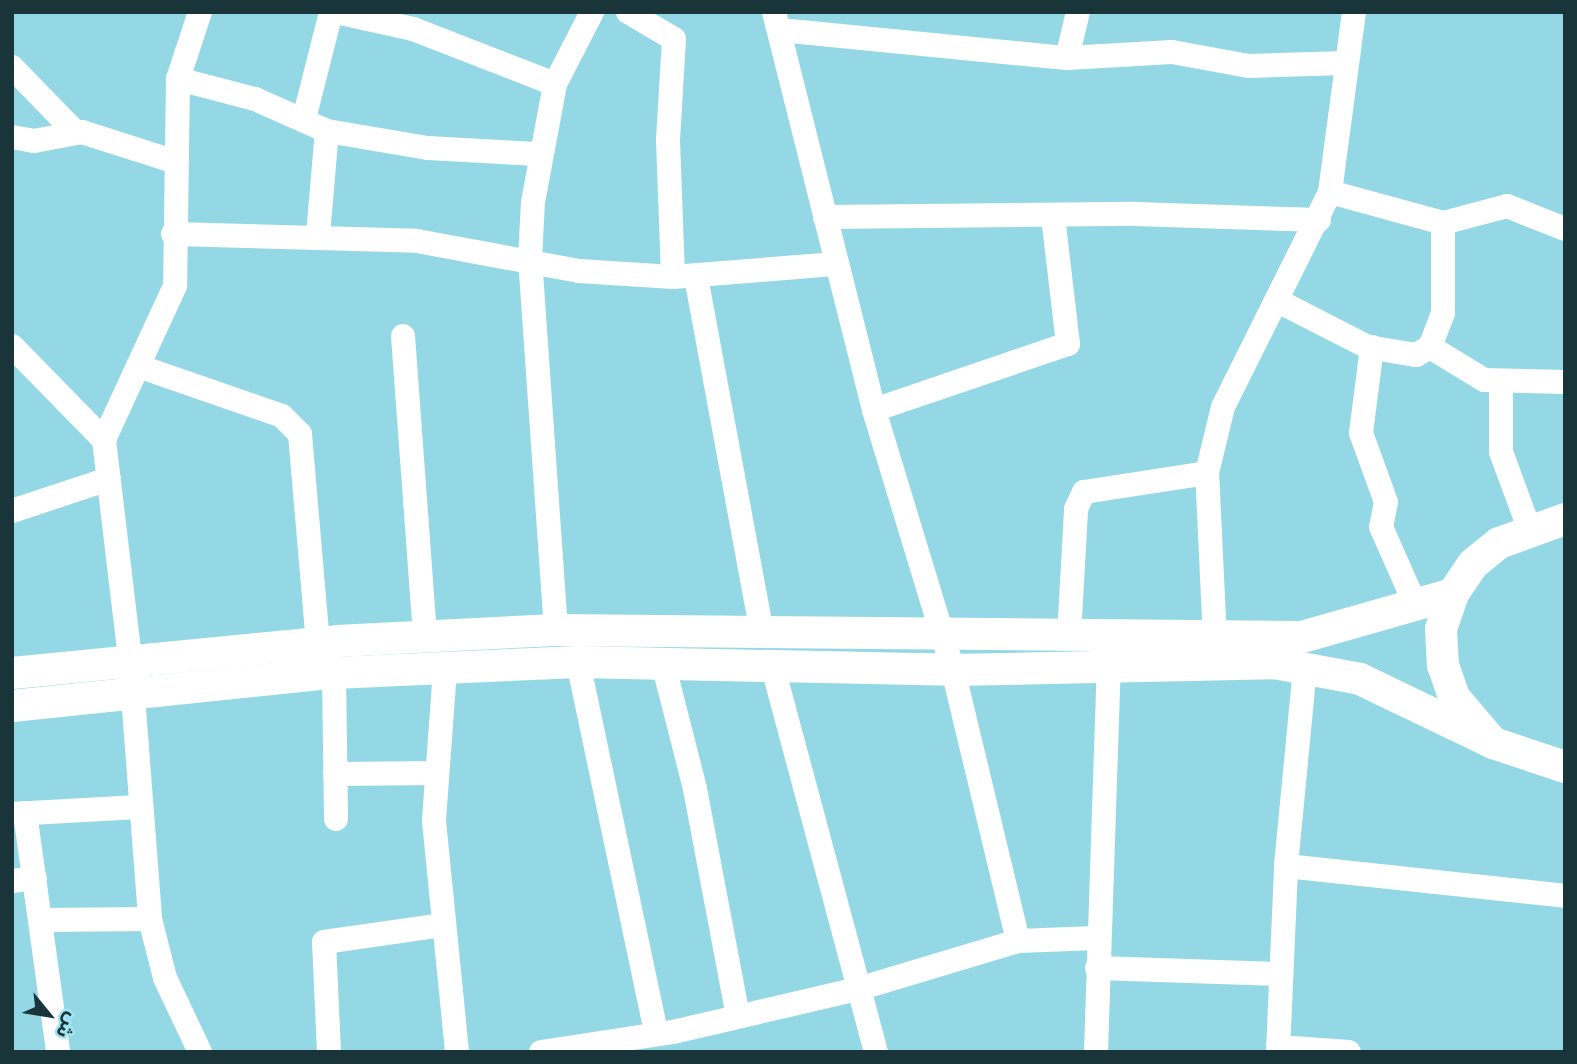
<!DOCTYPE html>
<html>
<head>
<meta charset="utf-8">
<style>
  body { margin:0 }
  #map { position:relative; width:1577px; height:1064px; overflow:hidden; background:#94d8e5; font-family:Cabin,"Noto Sans Arabic",sans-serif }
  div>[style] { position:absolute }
  .minor>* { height:24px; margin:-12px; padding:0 12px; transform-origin:12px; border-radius:12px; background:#fff }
  .major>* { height:32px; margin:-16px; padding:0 16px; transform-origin:16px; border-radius:16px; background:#fff }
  span { translate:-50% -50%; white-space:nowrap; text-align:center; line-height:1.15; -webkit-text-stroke:5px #a1e5f2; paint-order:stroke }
  .frame { position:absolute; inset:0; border:14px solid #19353a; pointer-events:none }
  .north { position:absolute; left:14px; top:980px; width:70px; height:70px; -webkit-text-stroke:5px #a1e5f2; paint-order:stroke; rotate:120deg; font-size:19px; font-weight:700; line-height:28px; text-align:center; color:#19353a }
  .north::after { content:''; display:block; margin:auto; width:24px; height:32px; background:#19353a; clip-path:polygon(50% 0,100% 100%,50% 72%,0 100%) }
</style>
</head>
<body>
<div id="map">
  <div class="minor">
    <i style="left:200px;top:12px;width:71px;rotate:108.2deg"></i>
    <i style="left:178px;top:79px;width:207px;rotate:90.8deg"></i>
    <i style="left:175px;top:286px;width:170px;rotate:114.8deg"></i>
    <i style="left:104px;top:440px;width:219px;rotate:83.2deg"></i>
    <i style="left:130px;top:657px;width:263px;rotate:85.6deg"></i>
    <i style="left:150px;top:919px;width:61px;rotate:75.7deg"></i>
    <i style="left:165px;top:978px;width:82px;rotate:64.7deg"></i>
    <i style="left:336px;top:12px;width:79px;rotate:12.4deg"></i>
    <i style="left:413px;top:29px;width:152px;rotate:21.2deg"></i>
    <i style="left:628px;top:12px;width:53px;rotate:30.4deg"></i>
    <i style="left:674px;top:39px;width:101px;rotate:93.4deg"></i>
    <i style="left:668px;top:140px;width:137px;rotate:87.9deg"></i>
    <i style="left:774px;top:12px;width:410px;rotate:75.9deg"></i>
    <i style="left:874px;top:410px;width:272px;rotate:73.1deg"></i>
    <i style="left:953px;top:670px;width:279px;rotate:76.5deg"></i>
    <i style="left:780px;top:30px;width:288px;rotate:5.6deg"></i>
    <i style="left:1067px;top:58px;width:105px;rotate:-3.3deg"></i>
    <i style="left:1172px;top:52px;width:78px;rotate:10.3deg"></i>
    <i style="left:1249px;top:66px;width:97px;rotate:-1.8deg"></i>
    <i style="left:1067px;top:58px;width:47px;rotate:-76.6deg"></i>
    <i style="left:12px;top:67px;width:88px;rotate:45.9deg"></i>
    <i style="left:178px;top:79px;width:80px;rotate:14.6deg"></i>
    <i style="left:255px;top:99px;width:79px;rotate:24deg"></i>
    <i style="left:304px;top:119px;width:110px;rotate:-75.8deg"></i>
    <i style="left:12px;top:137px;width:22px;rotate:10deg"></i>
    <i style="left:34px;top:141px;width:49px;rotate:-10.6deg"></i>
    <i style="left:82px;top:132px;width:99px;rotate:17.7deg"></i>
    <i style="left:1330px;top:192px;width:117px;rotate:15.3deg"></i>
    <i style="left:1443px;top:223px;width:66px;rotate:-14.9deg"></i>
    <i style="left:1507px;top:206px;width:62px;rotate:21.6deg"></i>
    <i style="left:825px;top:217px;width:310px;rotate:-0.6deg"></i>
    <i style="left:1135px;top:214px;width:184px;rotate:1.9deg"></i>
    <i style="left:173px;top:234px;width:244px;rotate:1.6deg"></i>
    <i style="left:417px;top:241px;width:165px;rotate:10.5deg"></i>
    <i style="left:579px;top:271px;width:94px;rotate:3.7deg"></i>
    <i style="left:673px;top:277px;width:164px;rotate:-4.6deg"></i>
    <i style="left:318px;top:235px;width:104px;rotate:-85.1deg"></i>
    <i style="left:327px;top:131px;width:102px;rotate:9.6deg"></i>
    <i style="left:428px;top:148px;width:109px;rotate:3.2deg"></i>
    <i style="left:696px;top:277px;width:362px;rotate:79.5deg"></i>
    <i style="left:1280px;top:302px;width:99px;rotate:27.1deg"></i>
    <i style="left:1368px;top:347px;width:49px;rotate:9.5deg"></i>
    <i style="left:1416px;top:355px;width:16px;rotate:-30deg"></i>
    <i style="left:1430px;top:347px;width:36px;rotate:-69deg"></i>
    <i style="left:1443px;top:313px;width:90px;rotate:-90deg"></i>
    <i style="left:403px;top:336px;width:302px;rotate:85.8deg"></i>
    <i style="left:12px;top:346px;width:132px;rotate:45.6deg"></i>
    <i style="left:1372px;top:347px;width:87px;rotate:97.3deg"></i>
    <i style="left:1361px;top:433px;width:73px;rotate:70.1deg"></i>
    <i style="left:1386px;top:502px;width:25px;rotate:101deg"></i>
    <i style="left:1381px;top:527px;width:86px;rotate:66.1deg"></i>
    <i style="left:1430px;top:347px;width:63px;rotate:31.4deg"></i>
    <i style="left:1484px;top:380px;width:81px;rotate:1.4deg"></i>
    <i style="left:138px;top:366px;width:152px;rotate:19.1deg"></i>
    <i style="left:282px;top:416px;width:25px;rotate:45deg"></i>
    <i style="left:300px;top:434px;width:210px;rotate:85.1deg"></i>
    <i style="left:1501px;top:383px;width:69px;rotate:90deg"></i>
    <i style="left:1501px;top:452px;width:81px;rotate:69.8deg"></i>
    <i style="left:874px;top:410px;width:205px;rotate:-18.8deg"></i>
    <i style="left:1068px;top:344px;width:128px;rotate:-96.7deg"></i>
    <i style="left:12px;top:511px;width:102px;rotate:-18.3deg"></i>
    <i style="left:556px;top:630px;width:372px;rotate:-94deg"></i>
    <i style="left:530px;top:259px;width:57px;rotate:-87deg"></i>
    <i style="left:533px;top:202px;width:120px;rotate:-79.4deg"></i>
    <i style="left:555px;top:84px;width:81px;rotate:-62.8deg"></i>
    <i style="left:1069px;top:636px;width:127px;rotate:-86.8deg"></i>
    <i style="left:1076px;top:509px;width:19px;rotate:-65deg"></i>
    <i style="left:1084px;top:492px;width:124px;rotate:-8.8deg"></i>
    <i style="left:1215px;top:640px;width:167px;rotate:-92.7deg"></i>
    <i style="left:1207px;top:473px;width:68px;rotate:-76.4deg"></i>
    <i style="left:1223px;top:407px;width:240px;rotate:-63.5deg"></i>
    <i style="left:1330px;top:192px;width:182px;rotate:-82.4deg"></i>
    <i style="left:578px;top:662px;width:379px;rotate:78.1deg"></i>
    <i style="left:663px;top:663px;width:130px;rotate:75.7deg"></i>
    <i style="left:695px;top:789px;width:227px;rotate:79.3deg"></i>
    <i style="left:772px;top:664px;width:402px;rotate:75deg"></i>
    <i style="left:1305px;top:668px;width:199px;rotate:95.5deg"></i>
    <i style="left:1286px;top:866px;width:281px;rotate:6.1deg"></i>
    <i style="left:445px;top:670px;width:151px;rotate:94.2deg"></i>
    <i style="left:434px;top:821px;width:232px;rotate:84.3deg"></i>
    <i style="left:334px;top:673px;width:146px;rotate:89.2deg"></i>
    <i style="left:335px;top:774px;width:102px;rotate:-0.6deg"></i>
    <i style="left:25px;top:813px;width:241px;rotate:82.1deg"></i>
    <i style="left:12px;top:814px;width:127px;rotate:-3.2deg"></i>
    <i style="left:12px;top:881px;width:23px;rotate:-7deg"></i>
    <i style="left:42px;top:920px;width:108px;rotate:-0.5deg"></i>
    <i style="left:1097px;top:968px;width:181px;rotate:1.9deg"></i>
    <i style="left:1278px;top:1047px;width:71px;rotate:4deg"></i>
    <i style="left:329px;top:1052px;width:110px;rotate:-92.6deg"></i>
    <i style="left:324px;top:942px;width:119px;rotate:-8.2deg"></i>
    <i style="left:541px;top:1052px;width:134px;rotate:-8.6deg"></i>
    <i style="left:673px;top:1032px;width:190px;rotate:-13.1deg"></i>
    <i style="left:858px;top:989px;width:167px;rotate:-16.7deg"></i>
    <i style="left:1018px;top:941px;width:79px;rotate:-2.2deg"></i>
    <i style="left:1096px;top:1052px;width:387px;rotate:-88.1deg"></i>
    <i style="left:1278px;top:1052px;width:186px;rotate:-87.5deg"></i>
  </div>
  <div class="major">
    <i style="left:1565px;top:519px;width:70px;rotate:160deg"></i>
    <i style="left:1499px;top:543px;width:33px;rotate:141deg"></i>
    <i style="left:1473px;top:564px;width:36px;rotate:124deg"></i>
    <i style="left:1453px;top:594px;width:37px;rotate:109deg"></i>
    <i style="left:1441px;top:629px;width:36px;rotate:87deg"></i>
    <i style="left:1443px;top:665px;width:34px;rotate:71deg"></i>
    <i style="left:1454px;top:697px;width:60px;rotate:49.7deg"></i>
    <i style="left:1493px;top:743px;width:76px;rotate:18.4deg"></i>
    <i style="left:12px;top:673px;width:327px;rotate:-5.6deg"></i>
    <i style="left:337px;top:641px;width:219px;rotate:-2.9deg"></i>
    <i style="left:556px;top:630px;width:746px;rotate:0.54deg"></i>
    <i style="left:1302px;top:637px;width:157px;rotate:-15.9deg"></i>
    <i style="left:12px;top:706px;width:324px;rotate:-5.9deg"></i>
    <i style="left:334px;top:673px;width:244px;rotate:-2.6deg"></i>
    <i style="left:578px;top:662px;width:375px;rotate:1.2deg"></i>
    <i style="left:953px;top:670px;width:321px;rotate:-1.2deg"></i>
    <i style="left:1274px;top:663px;width:87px;rotate:10.5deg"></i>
    <i style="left:1360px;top:679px;width:148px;rotate:25.7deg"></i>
  </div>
  <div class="frame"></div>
  <div class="north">ش</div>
</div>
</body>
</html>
